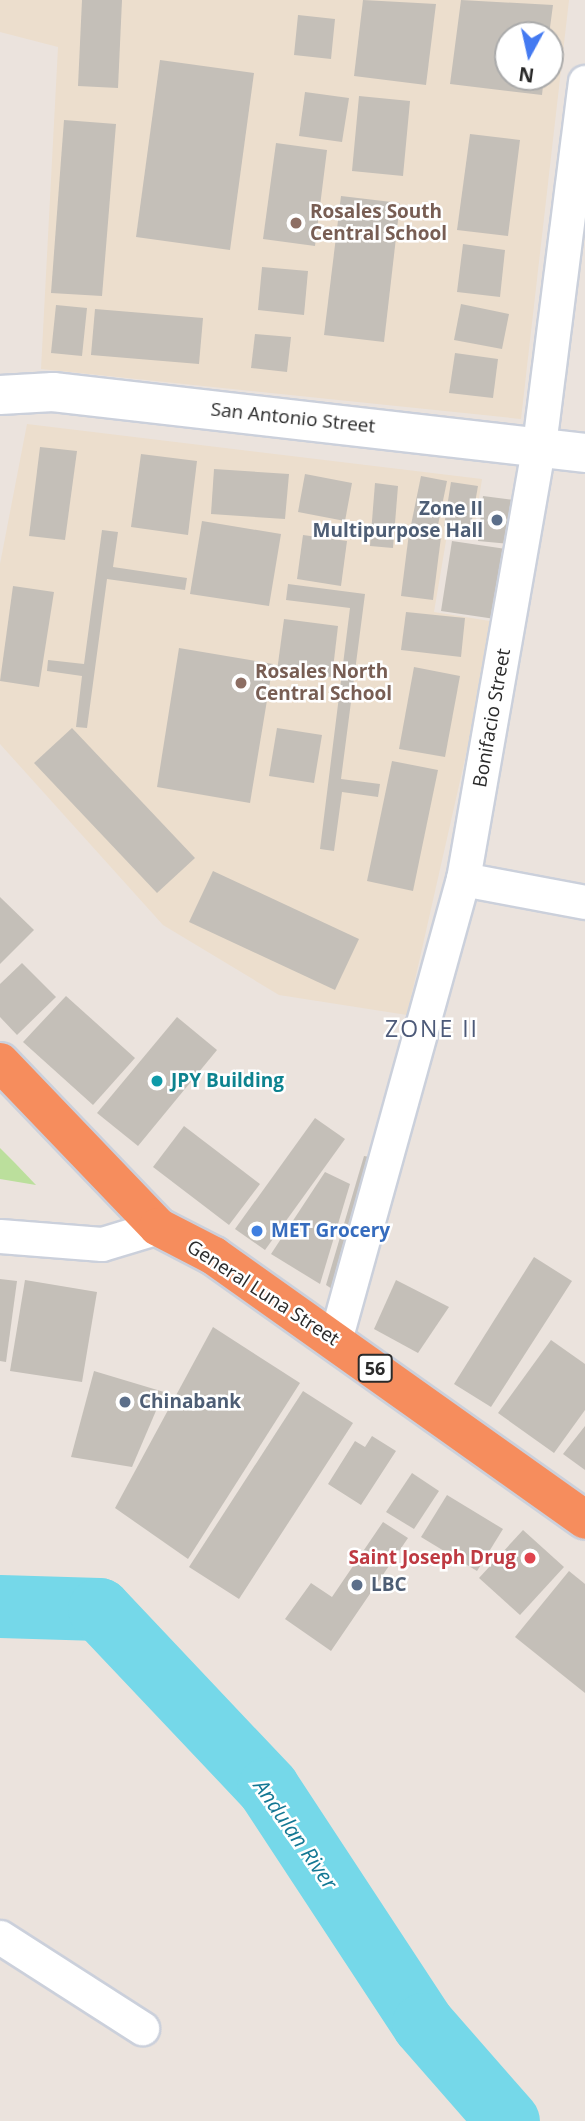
<!DOCTYPE html>
<html>
<head>
<meta charset="utf-8">
<style>
  body { margin:0 }
  #map { position:relative; width:585px; height:2121px; overflow:hidden; background:#ebe3dd; font-family:"Open Sans",sans-serif }
  div>[style] { position:absolute }
  .education>* { inset:0; background:#ecdecd }
  .green>* { inset:0; background:#bbdf9c }
  .river>* { height:63px; margin:-31.5px; padding:0 31.5px; transform-origin:31.5px; border-radius:31.5px; background:#75d8e9 }
  .building>* { inset:0; background:#c4bfb8 }
  .roads { filter:drop-shadow(2px 0 #cbd0db) drop-shadow(-2px 0 #cbd0db) drop-shadow(0 2px #cbd0db) drop-shadow(0 -2px #cbd0db) }
  .street>* { height:33px; margin:-16.5px; padding:0 16.5px; transform-origin:16.5px; border-radius:16.5px; background:#fff }
  .secondary>* { height:38px; margin:-19px; padding:0 19px; transform-origin:19px; border-radius:19px; background:#fff }
  .highway>* { height:38px; margin:-19px; padding:0 19px; transform-origin:19px; border-radius:19px; background:#f68d5d }
  .dots>* { width:19px; height:19px; translate:-50% -50%; box-sizing:border-box; border:4px solid #fff; border-radius:50% }
  span { translate:-50% -50%; white-space:nowrap; text-align:center; line-height:1.15; -webkit-text-stroke:5px #fff; paint-order:stroke }
  .shield-label span { padding:2px 5px; background:#fff; border:2px solid; border-radius:5px; -webkit-text-stroke-width:0 }
  .shield-label { font-size:18px; color:#2a2a2a; font-weight:700 }
  .education-label { font-size:19px; color:#785e54; font-weight:700 }
  .left { translate:0 -50%; text-align:left }
  .street-label { font-size:19px; color:#2a2a2a }
  .service-label { font-size:19px; color:#4e5e75; font-weight:700 }
  .right { translate:-100% -50%; text-align:right }
  .culture-label { font-size:19px; color:#0d838f; font-weight:700 }
  .shop-label { font-size:19px; color:#366cbe; font-weight:700 }
  .health-label { font-size:19px; color:#be3a42; font-weight:700 }
  .water-label { font-size:21px; color:#147894; font-style:italic }
  .quarter-label { font-size:23px; color:#4d5a79; letter-spacing:2px }
  .north { position:absolute; left:494px; top:21px; width:70px; height:70px; box-sizing:border-box; background:#fff; border:2px solid #aaa; border-radius:50%; rotate:188deg; font-size:19px; font-weight:700; line-height:28px; text-align:center; color:#2a2a2a }
  .north::after { content:''; display:block; margin:auto; width:24px; height:32px; background:#447af1; clip-path:polygon(50% 0,100% 100%,50% 72%,0 100%) }
</style>
</head>
<body>
<div id="map">
  <div class="education">
    <i style="clip-path:polygon(evenodd,0 0,569px 0,521px 419px,41px 369px,58px 47px,0 32px,0 0,508px 35px,550px 35px,550px 77px,508px 77px,508px 35px)"></i>
    <i style="clip-path:polygon(27px 424px,482px 479px,473px 537px,447px 535px,434px 612px,496px 622px,407px 1015px,279px 995px,163px 925px,0 744px,0 564px)"></i>
  </div>
  <div class="green">
    <i style="clip-path:polygon(0 1148px,14px 1162px,36px 1185px,0 1179px)"></i>
  </div>
  <div class="river">
    <i style="left:0;top:1606px;width:99px;rotate:1.7deg"></i>
    <i style="left:99px;top:1609px;width:246px;rotate:46.6deg"></i>
    <i style="left:268px;top:1788px;width:282px;rotate:56.7deg"></i>
    <i style="left:423px;top:2024px;width:129px;rotate:48.8deg"></i>
  </div>
  <div class="building">
    <i style="clip-path:polygon(82px 0,122px 0,118px 88px,78px 86px)"></i>
    <i style="clip-path:polygon(363px 0,436px 4px,426px 85px,354px 76px)"></i>
    <i style="clip-path:polygon(461px 0,553px 5px,549px 35px,508px 35px,508px 77px,544px 77px,542px 95px,450px 84px)"></i>
    <i style="clip-path:polygon(298px 15px,335px 19px,331px 59px,294px 55px)"></i>
    <i style="clip-path:polygon(160px 60px,254px 73px,230px 250px,136px 237px)"></i>
    <i style="clip-path:polygon(305px 92px,349px 98px,342px 142px,299px 136px)"></i>
    <i style="clip-path:polygon(359px 96px,410px 101px,403px 176px,352px 171px)"></i>
    <i style="clip-path:polygon(64px 120px,116px 124px,102px 296px,51px 293px)"></i>
    <i style="clip-path:polygon(470px 134px,520px 140px,508px 236px,457px 230px)"></i>
    <i style="clip-path:polygon(276px 143px,327px 150px,315px 246px,263px 239px)"></i>
    <i style="clip-path:polygon(341px 196px,400px 203px,384px 342px,324px 335px)"></i>
    <i style="clip-path:polygon(463px 244px,505px 250px,500px 297px,457px 292px)"></i>
    <i style="clip-path:polygon(262px 267px,308px 271px,304px 315px,258px 310px)"></i>
    <i style="clip-path:polygon(461px 304px,509px 314px,502px 349px,454px 340px)"></i>
    <i style="clip-path:polygon(56px 305px,87px 308px,82px 356px,51px 353px)"></i>
    <i style="clip-path:polygon(95px 309px,203px 318px,199px 364px,91px 355px)"></i>
    <i style="clip-path:polygon(255px 334px,291px 337px,287px 372px,251px 368px)"></i>
    <i style="clip-path:polygon(455px 353px,498px 359px,493px 398px,449px 393px)"></i>
    <i style="clip-path:polygon(40px 447px,77px 451px,65px 540px,29px 536px)"></i>
    <i style="clip-path:polygon(141px 454px,197px 461px,188px 535px,131px 527px)"></i>
    <i style="clip-path:polygon(214px 469px,289px 474px,285px 519px,211px 514px)"></i>
    <i style="clip-path:polygon(305px 474px,352px 483px,345px 521px,298px 512px)"></i>
    <i style="clip-path:polygon(421px 476px,447px 481px,437px 530px,411px 525px)"></i>
    <i style="clip-path:polygon(451px 482px,478px 486px,470px 531px,444px 526px)"></i>
    <i style="clip-path:polygon(375px 483px,398px 486px,393px 548px,370px 546px)"></i>
    <i style="clip-path:polygon(483px 496px,515px 500px,510px 544px,478px 541px)"></i>
    <i style="clip-path:polygon(202px 521px,281px 534px,269px 606px,190px 594px)"></i>
    <i style="clip-path:polygon(102px 530px,118px 532px,113px 567px,187px 578px,185px 590px,107px 579px,87px 728px,76px 727px,82px 676px,47px 671px,48px 660px,84px 664px)"></i>
    <i style="clip-path:polygon(409px 533px,441px 537px,433px 600px,401px 596px)"></i>
    <i style="clip-path:polygon(303px 535px,347px 541px,341px 586px,297px 579px)"></i>
    <i style="clip-path:polygon(452px 541px,506px 549px,495px 619px,441px 611px)"></i>
    <i style="clip-path:polygon(288px 584px,365px 594px,341px 779px,380px 784px,378px 797px,342px 792px,334px 851px,320px 849px,350px 608px,286px 600px)"></i>
    <i style="clip-path:polygon(13px 586px,54px 592px,39px 687px,0 681px)"></i>
    <i style="clip-path:polygon(406px 612px,465px 618px,461px 657px,401px 650px)"></i>
    <i style="clip-path:polygon(284px 619px,338px 626px,332px 677px,277px 671px)"></i>
    <i style="clip-path:polygon(179px 648px,273px 664px,250px 803px,157px 787px)"></i>
    <i style="clip-path:polygon(414px 667px,460px 676px,445px 757px,399px 749px)"></i>
    <i style="clip-path:polygon(72px 728px,195px 858px,157px 893px,34px 763px)"></i>
    <i style="clip-path:polygon(277px 728px,322px 735px,314px 783px,269px 776px)"></i>
    <i style="clip-path:polygon(392px 761px,438px 770px,413px 891px,367px 881px)"></i>
    <i style="clip-path:polygon(213px 871px,359px 939px,335px 990px,189px 922px)"></i>
    <i style="clip-path:polygon(0 897px,34px 930px,0 964px)"></i>
    <i style="clip-path:polygon(22px 963px,56px 997px,17px 1035px,0 1017px,0 984px)"></i>
    <i style="clip-path:polygon(66px 996px,135px 1058px,93px 1105px,23px 1042px)"></i>
    <i style="clip-path:polygon(177px 1017px,217px 1050px,138px 1146px,97px 1113px)"></i>
    <i style="clip-path:polygon(315px 1118px,345px 1139px,265px 1250px,235px 1229px)"></i>
    <i style="clip-path:polygon(184px 1126px,260px 1184px,229px 1225px,153px 1167px)"></i>
    <i style="clip-path:polygon(364px 1156px,381px 1159px,343px 1296px,326px 1285px)"></i>
    <i style="clip-path:polygon(325px 1172px,350px 1184px,320px 1284px,271px 1254px)"></i>
    <i style="clip-path:polygon(534px 1257px,572px 1281px,491px 1407px,454px 1384px)"></i>
    <i style="clip-path:polygon(0 1279px,17px 1281px,6px 1362px,0 1361px)"></i>
    <i style="clip-path:polygon(25px 1280px,97px 1292px,82px 1382px,10px 1371px)"></i>
    <i style="clip-path:polygon(396px 1280px,449px 1307px,418px 1353px,374px 1329px)"></i>
    <i style="clip-path:polygon(213px 1327px,300px 1383px,188px 1559px,115px 1508px)"></i>
    <i style="clip-path:polygon(551px 1340px,585px 1364px,585px 1410px,554px 1453px,498px 1413px)"></i>
    <i style="clip-path:polygon(94px 1371px,164px 1392px,132px 1467px,71px 1457px)"></i>
    <i style="clip-path:polygon(303px 1391px,353px 1423px,239px 1599px,189px 1567px)"></i>
    <i style="clip-path:polygon(585px 1426px,585px 1470px,563px 1454px)"></i>
    <i style="clip-path:polygon(372px 1436px,396px 1451px,361px 1505px,328px 1484px,355px 1441px,365px 1447px)"></i>
    <i style="clip-path:polygon(412px 1473px,439px 1491px,414px 1529px,386px 1512px)"></i>
    <i style="clip-path:polygon(447px 1495px,503px 1529px,477px 1571px,421px 1537px)"></i>
    <i style="clip-path:polygon(383px 1522px,408px 1538px,331px 1651px,285px 1619px,311px 1583px,332px 1597px)"></i>
    <i style="clip-path:polygon(523px 1530px,564px 1567px,520px 1615px,479px 1578px)"></i>
    <i style="clip-path:polygon(569px 1571px,585px 1584px,585px 1693px,515px 1637px)"></i>
  </div>
  <div class="roads">
    <div class="street">
      <i style="left:463px;top:879px;width:124px;rotate:10.7deg"></i>
      <i style="left:0;top:1236px;width:102px;rotate:4.5deg"></i>
      <i style="left:102px;top:1244px;width:59px;rotate:-16.9deg"></i>
      <i style="left:335px;top:1340px;width:478px;rotate:-74.5deg"></i>
      <i style="left:463px;top:879px;width:441px;rotate:-80.1deg"></i>
      <i style="left:539px;top:445px;width:366px;rotate:-82.8deg"></i>
      <i style="left:0;top:1937px;width:169px;rotate:32.7deg"></i>
    </div>
    <div class="secondary">
      <i style="left:0;top:395px;width:53px;rotate:-3.2deg"></i>
      <i style="left:53px;top:392px;width:535px;rotate:6.54deg"></i>
    </div>
    <div class="highway">
      <i style="left:0;top:1062px;width:228px;rotate:46.2deg"></i>
      <i style="left:158px;top:1227px;width:63px;rotate:27.4deg"></i>
      <i style="left:214px;top:1256px;width:455px;rotate:35.4deg"></i>
    </div>
  </div>
  <div class="dots">
    <i style="left:296px;top:223px;background:#8d6e63"></i>
    <i style="left:497px;top:520px;background:#5c6f8a"></i>
    <i style="left:241px;top:683px;background:#8d6e63"></i>
    <i style="left:157px;top:1081px;background:#0f9aa8"></i>
    <i style="left:257px;top:1231px;background:#3f7fe0"></i>
    <i style="left:125px;top:1402px;background:#5c6f8a"></i>
    <i style="left:530px;top:1558px;background:#e0444e"></i>
    <i style="left:357px;top:1585px;background:#5c6f8a"></i>
  </div>
  <div class="shield-label">
    <span style="left:375px;top:1368px">56</span>
  </div>
  <div class="education-label">
    <span class="left" style="left:310px;top:223px">Rosales South<br>Central School</span>
    <span class="left" style="left:255px;top:683px">Rosales North<br>Central School</span>
  </div>
  <div class="street-label">
    <span style="left:293px;top:418px;rotate:6deg">San Antonio Street</span>
    <span style="left:492px;top:718px;rotate:-80deg">Bonifacio Street</span>
    <span style="left:263px;top:1293px;rotate:33deg">General Luna Street</span>
  </div>
  <div class="service-label">
    <span class="right" style="left:483px;top:520px">Zone II<br>Multipurpose Hall</span>
    <span class="left" style="left:139px;top:1402px">Chinabank</span>
    <span class="left" style="left:371px;top:1585px">LBC</span>
  </div>
  <div class="culture-label">
    <span class="left" style="left:171px;top:1081px">JPY Building</span>
  </div>
  <div class="shop-label">
    <span class="left" style="left:271px;top:1231px">MET Grocery</span>
  </div>
  <div class="health-label">
    <span class="right" style="left:516px;top:1558px">Saint Joseph Drug</span>
  </div>
  <div class="water-label">
    <span style="left:296px;top:1834px;rotate:55deg">Andulan River</span>
  </div>
  <div class="quarter-label">
    <span style="left:432px;top:1028px">ZONE II</span>
  </div>
  <div class="north">N</div>
</div>
</body>
</html>
